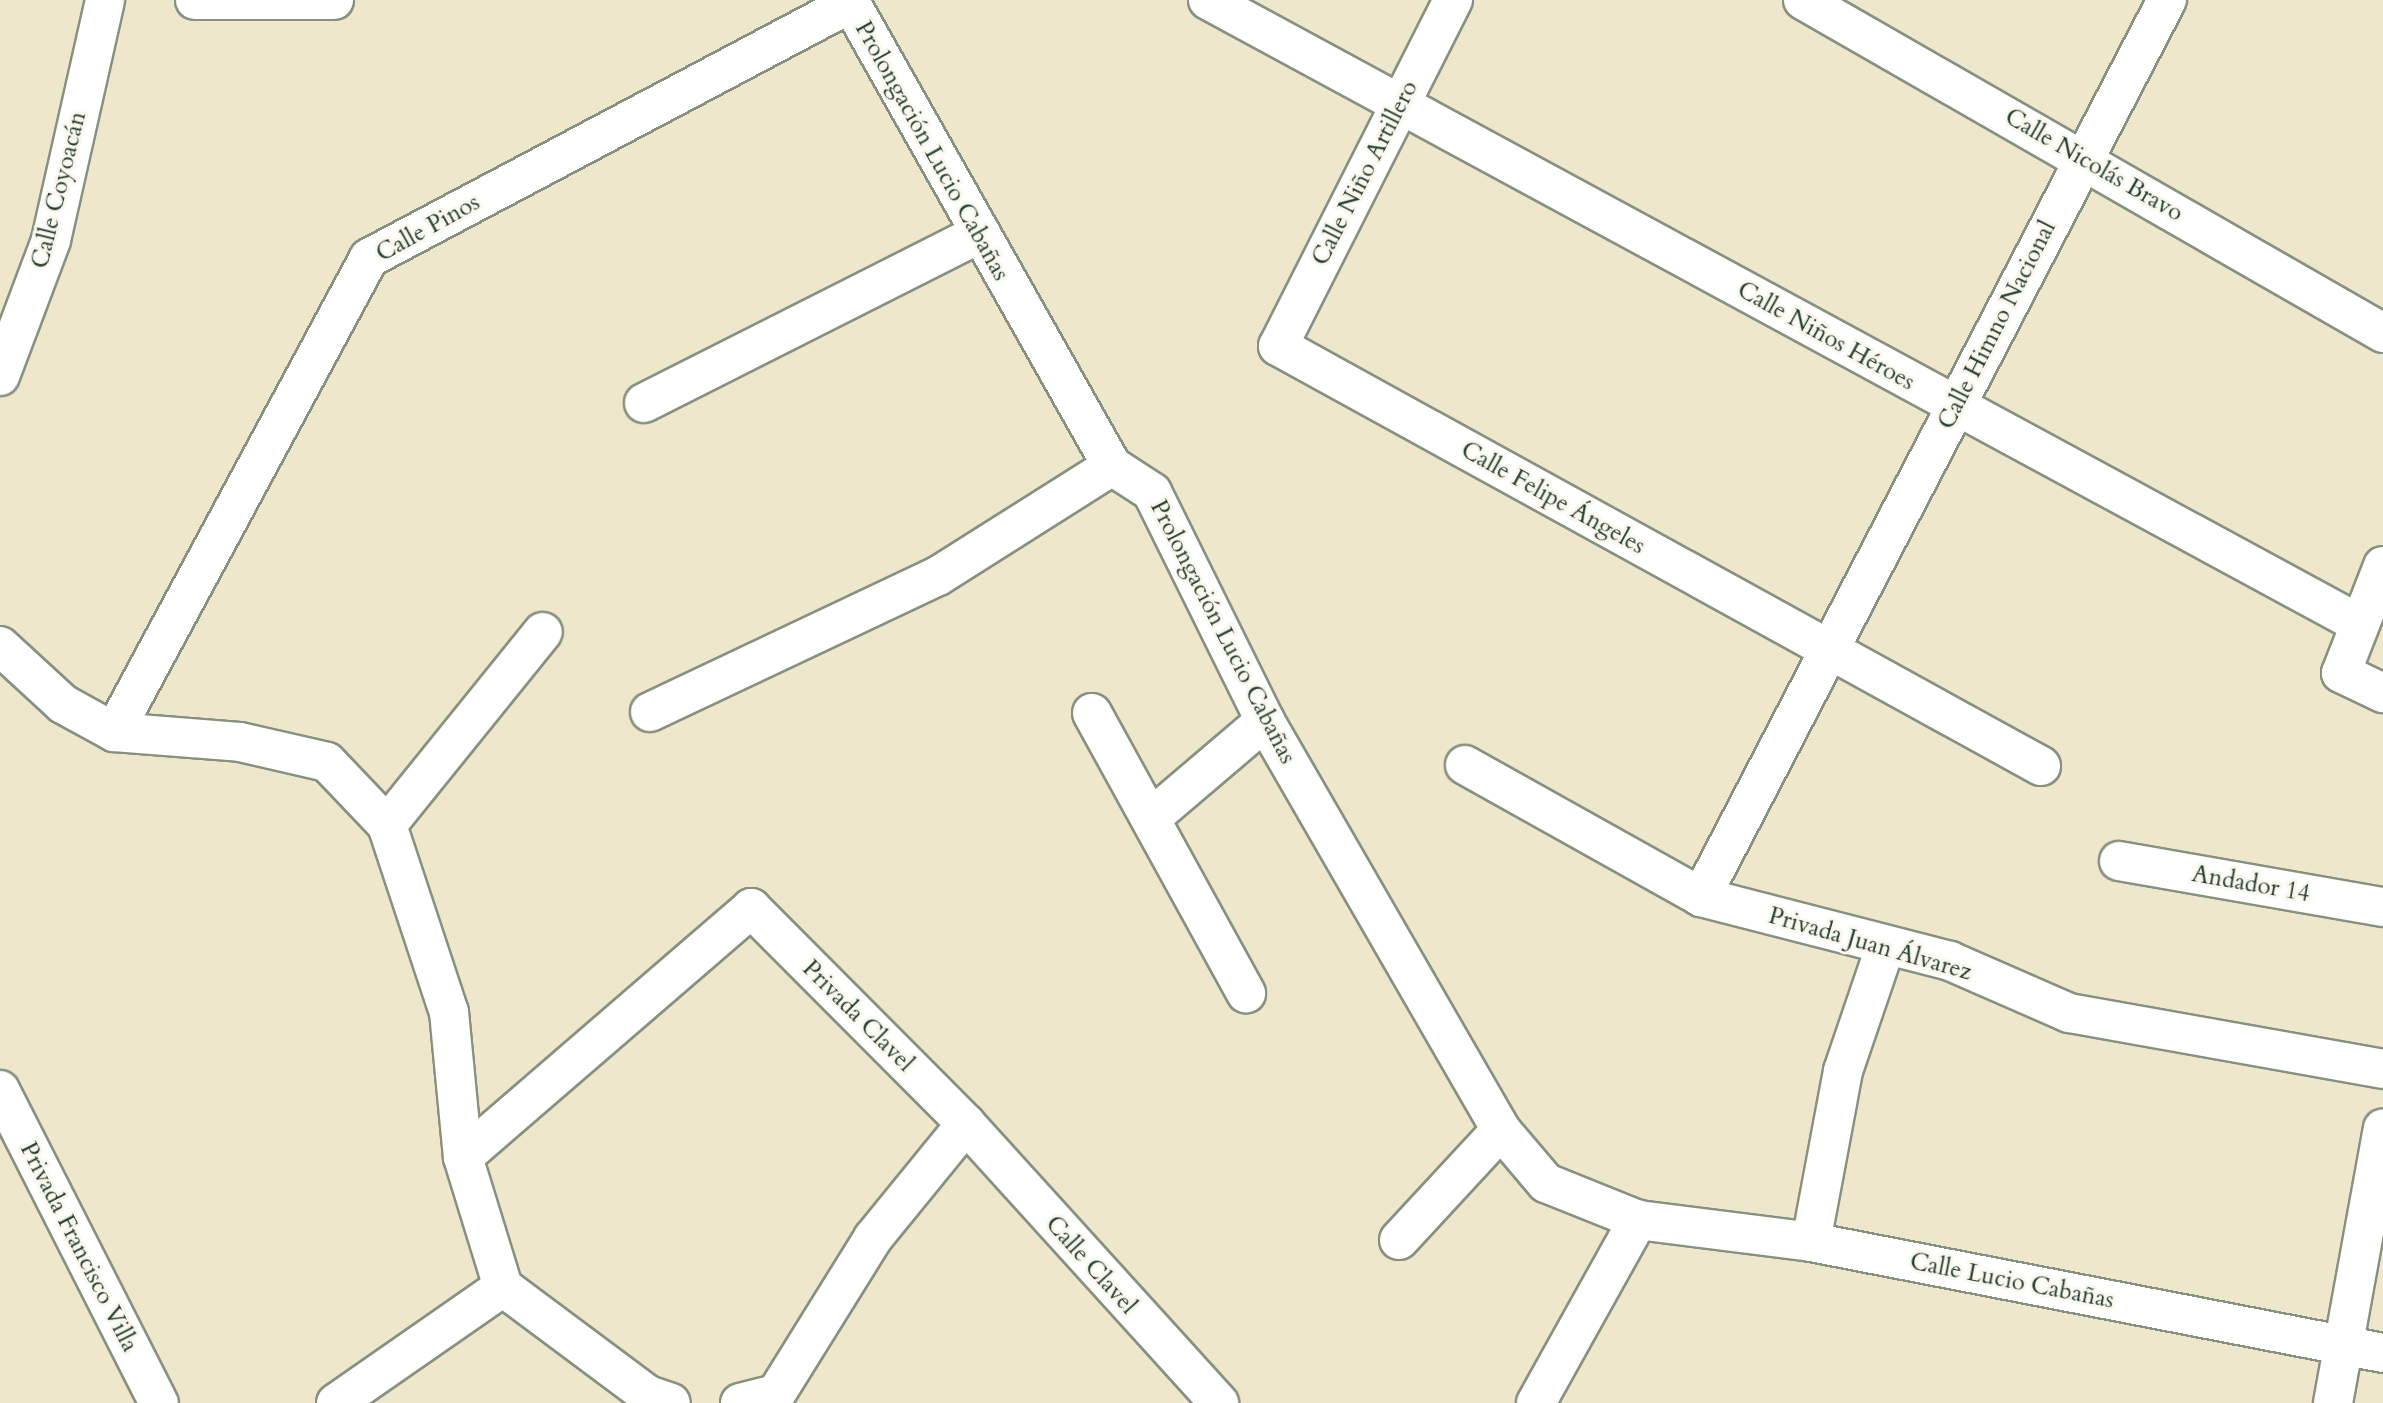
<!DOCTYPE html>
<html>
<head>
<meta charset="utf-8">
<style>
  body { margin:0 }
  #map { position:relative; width:2383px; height:1403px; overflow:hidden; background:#eee7cb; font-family:Cardo,serif }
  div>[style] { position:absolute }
  .roads { filter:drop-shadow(2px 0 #869280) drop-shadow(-2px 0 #869280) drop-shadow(0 2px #869280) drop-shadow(0 -2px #869280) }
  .minor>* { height:38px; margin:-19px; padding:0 19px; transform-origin:19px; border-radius:19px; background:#fff }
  span { translate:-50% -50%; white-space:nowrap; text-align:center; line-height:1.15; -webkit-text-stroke:6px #fbf7ec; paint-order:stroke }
  .street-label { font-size:24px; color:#1f3d34 }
</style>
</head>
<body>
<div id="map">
  <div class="roads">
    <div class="minor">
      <i style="left:195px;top:0;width:139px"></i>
      <i style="left:849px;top:0;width:535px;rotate:60.56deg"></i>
      <i style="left:1112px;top:466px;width:48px;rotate:33deg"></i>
      <i style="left:1152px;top:492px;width:255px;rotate:63.7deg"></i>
      <i style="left:1265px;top:721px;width:472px;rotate:60deg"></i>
      <i style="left:1501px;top:1130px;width:70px;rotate:49.7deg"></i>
      <i style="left:1546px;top:1183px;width:99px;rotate:21.9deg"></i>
      <i style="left:1638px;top:1220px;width:174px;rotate:7.2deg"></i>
      <i style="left:1811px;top:1242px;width:583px;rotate:10.98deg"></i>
      <i style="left:1208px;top:0;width:1308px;rotate:28.45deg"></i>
      <i style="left:1453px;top:0;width:388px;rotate:116.8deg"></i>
      <i style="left:1278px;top:346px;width:871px;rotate:28.83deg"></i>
      <i style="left:1803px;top:0;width:669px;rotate:29.86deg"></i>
      <i style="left:0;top:376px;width:145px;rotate:-69.4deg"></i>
      <i style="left:51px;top:240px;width:246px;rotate:-77.3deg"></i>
      <i style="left:644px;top:403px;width:377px;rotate:-26.8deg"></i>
      <i style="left:2383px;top:566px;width:115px;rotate:111.4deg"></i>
      <i style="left:2341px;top:673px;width:47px;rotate:25.5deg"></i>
      <i style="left:0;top:646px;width:86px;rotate:42.6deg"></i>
      <i style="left:63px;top:704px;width:58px;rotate:28.8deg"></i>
      <i style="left:114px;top:732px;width:126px;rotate:4.5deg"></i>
      <i style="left:240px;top:742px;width:89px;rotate:12.9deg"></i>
      <i style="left:327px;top:762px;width:87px;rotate:46.4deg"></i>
      <i style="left:387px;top:825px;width:197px;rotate:71.7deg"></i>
      <i style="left:449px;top:1012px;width:146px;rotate:84.5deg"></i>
      <i style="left:463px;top:1157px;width:136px;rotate:72.9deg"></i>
      <i style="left:503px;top:1287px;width:181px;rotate:36.7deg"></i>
      <i style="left:648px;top:1395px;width:24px;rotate:19deg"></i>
      <i style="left:650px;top:712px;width:318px;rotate:-25.3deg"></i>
      <i style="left:938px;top:576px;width:206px;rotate:-32.3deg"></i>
      <i style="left:1092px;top:713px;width:320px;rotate:61.2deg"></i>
      <i style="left:114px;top:732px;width:538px;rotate:-61.72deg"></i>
      <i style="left:369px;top:258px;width:545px;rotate:-27.88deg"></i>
      <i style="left:1465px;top:765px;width:270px;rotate:29.2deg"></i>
      <i style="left:1701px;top:897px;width:257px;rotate:14.4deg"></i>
      <i style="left:1950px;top:961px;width:130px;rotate:23.6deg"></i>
      <i style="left:2069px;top:1013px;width:319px;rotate:10.1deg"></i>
      <i style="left:1151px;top:818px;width:150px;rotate:-40.4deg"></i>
      <i style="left:387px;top:825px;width:248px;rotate:-51.1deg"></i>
      <i style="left:2119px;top:861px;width:268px;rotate:9.9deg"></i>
      <i style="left:1701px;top:897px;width:1011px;rotate:-62.55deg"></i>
      <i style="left:0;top:1090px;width:351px;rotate:63.1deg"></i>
      <i style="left:463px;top:1157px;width:381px;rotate:-40.8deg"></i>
      <i style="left:751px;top:908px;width:305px;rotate:45.1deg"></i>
      <i style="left:966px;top:1124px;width:377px;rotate:47.8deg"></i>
      <i style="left:1399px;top:1240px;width:150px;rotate:-47.2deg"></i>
      <i style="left:1811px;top:1242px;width:174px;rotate:-79.4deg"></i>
      <i style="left:1843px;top:1071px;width:133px;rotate:-71.2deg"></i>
      <i style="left:336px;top:1403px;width:203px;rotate:-34.8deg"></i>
      <i style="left:740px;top:1403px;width:37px;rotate:-14deg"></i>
      <i style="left:776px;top:1394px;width:184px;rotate:-58.1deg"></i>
      <i style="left:873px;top:1238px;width:147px;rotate:-50.8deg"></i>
      <i style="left:1536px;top:1403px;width:210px;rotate:-60.9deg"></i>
      <i style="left:2333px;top:1403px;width:279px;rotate:-79.7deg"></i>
    </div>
  </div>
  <div class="street-label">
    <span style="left:932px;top:151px;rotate:61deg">Prolongación Lucio Cabañas</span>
    <span style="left:2094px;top:165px;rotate:30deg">Calle Nicolás Bravo</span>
    <span style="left:1365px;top:173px;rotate:-63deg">Calle Niño Artillero</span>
    <span style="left:59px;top:190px;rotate:-76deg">Calle Coyoacán</span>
    <span style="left:428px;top:228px;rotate:-29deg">Calle Pinos</span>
    <span style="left:1997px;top:325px;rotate:-63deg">Calle Himno Nacional</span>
    <span style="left:1826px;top:336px;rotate:29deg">Calle Niños Héroes</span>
    <span style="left:1553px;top:498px;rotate:29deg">Calle Felipe Ángeles</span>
    <span style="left:1223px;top:632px;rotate:63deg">Prolongación Lucio Cabañas</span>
    <span style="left:2251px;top:884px;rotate:10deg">Andador 14</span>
    <span style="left:1870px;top:944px;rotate:16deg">Privada Juan Álvarez</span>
    <span style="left:858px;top:1016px;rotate:45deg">Privada Clavel</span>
    <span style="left:79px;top:1247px;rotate:63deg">Privada Francisco Villa</span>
    <span style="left:1091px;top:1265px;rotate:48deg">Calle Clavel</span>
    <span style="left:2012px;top:1281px;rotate:11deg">Calle Lucio Cabañas</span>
  </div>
</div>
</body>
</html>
